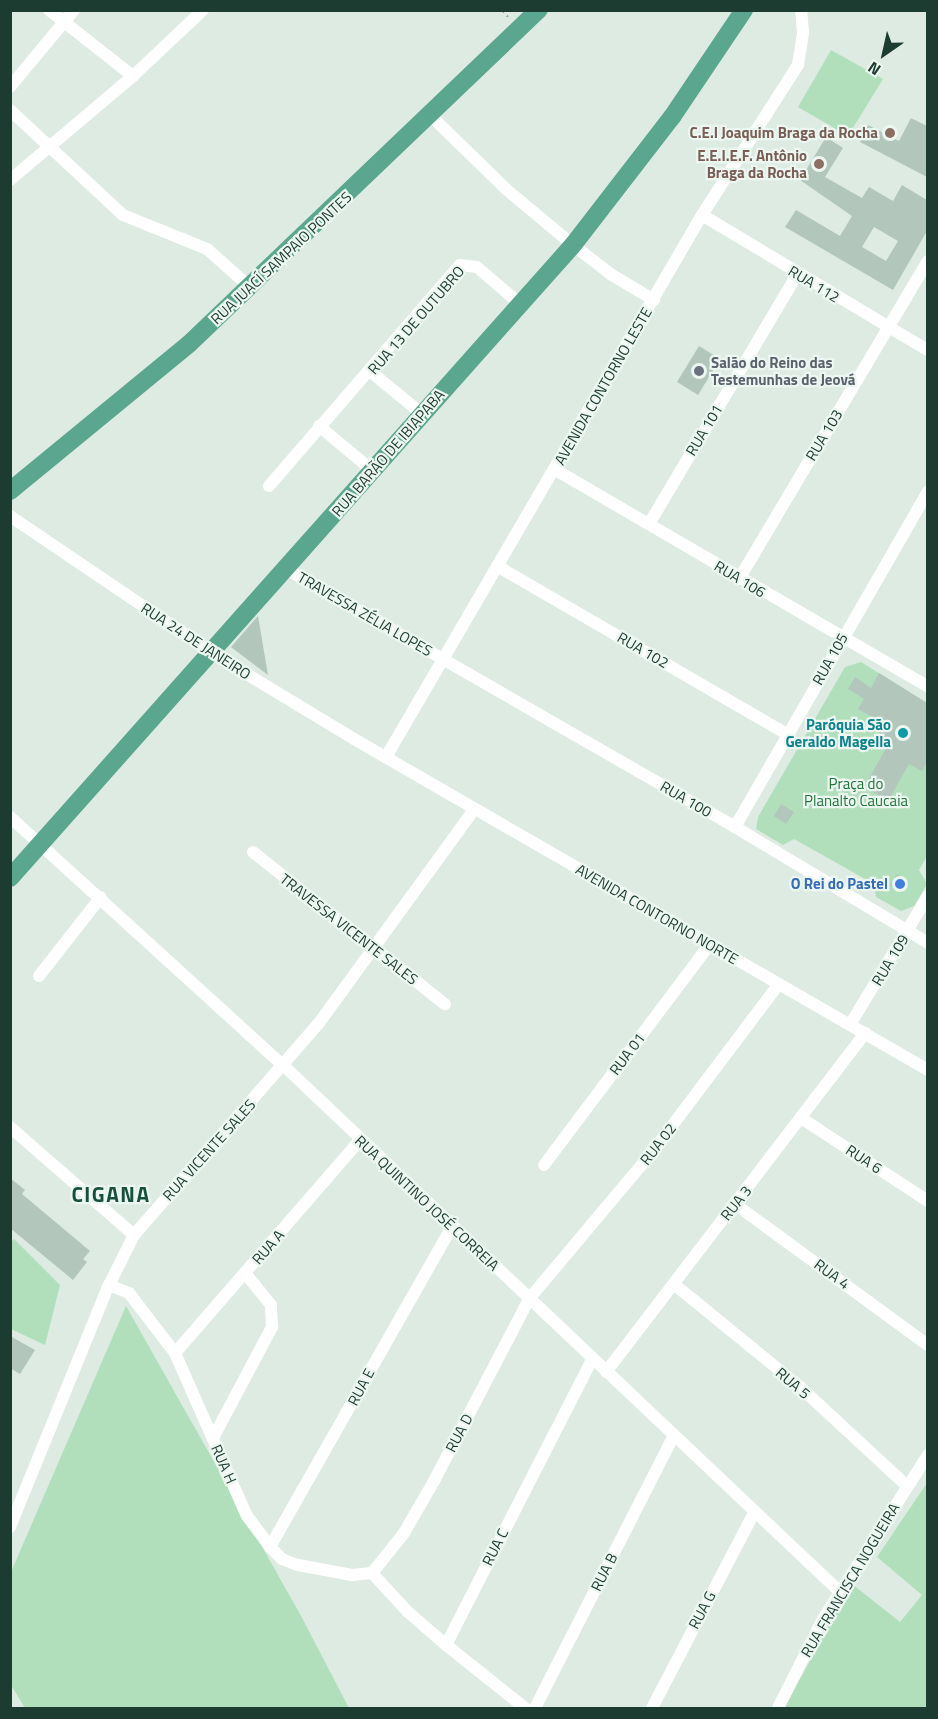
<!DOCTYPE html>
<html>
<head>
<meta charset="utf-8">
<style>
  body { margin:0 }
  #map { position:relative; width:938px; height:1719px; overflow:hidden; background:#ddebe3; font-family:"Titillium Web",sans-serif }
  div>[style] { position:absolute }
  .green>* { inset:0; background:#b2dfbb }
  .building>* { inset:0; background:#b2c6bc }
  .path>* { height:2px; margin-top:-1px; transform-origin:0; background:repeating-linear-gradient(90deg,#79b39c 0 3px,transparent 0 7.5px) }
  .street>* { height:12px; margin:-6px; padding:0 6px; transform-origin:6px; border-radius:6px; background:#fff }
  .primary>* { height:18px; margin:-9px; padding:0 9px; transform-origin:9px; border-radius:9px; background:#5ba68e }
  .dots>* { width:16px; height:16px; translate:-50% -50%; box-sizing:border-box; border:3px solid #edf7f1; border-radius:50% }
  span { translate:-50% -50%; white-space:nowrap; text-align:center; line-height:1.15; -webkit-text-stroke:4.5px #edf7f1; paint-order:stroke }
  .education-label { font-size:15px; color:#785e54; font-weight:700 }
  .right { translate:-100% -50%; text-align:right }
  .street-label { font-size:15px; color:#1d3c31 }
  .worship-label { font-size:15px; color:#5b616d; font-weight:700 }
  .left { translate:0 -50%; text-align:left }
  .culture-label { font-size:15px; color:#0d838f; font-weight:700 }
  .park-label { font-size:15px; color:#22773d }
  .shop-label { font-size:15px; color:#366cbe; font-weight:700 }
  .district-label { font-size:21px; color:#17503e; font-weight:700; letter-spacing:1.5px }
  .frame { position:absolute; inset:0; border:12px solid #1d3c31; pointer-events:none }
  .north { position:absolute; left:854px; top:24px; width:60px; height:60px; -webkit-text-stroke:4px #edf7f1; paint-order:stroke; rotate:214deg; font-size:16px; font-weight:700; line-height:24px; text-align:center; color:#1d3c31 }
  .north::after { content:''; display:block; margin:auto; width:21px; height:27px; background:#1d3c31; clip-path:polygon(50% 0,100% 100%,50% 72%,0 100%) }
</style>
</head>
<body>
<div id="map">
  <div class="green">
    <i style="clip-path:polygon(831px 50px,883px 79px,848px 136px,798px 107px)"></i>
    <i style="clip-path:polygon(861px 662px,927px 703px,927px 856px,919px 870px,927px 884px,914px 906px,901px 911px,876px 897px,874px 884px,794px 839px,783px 845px,756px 829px,758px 817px,845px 667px)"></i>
    <i style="clip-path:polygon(14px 1239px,60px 1285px,45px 1345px,11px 1329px,10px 1243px)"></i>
    <i style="clip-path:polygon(126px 1306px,300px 1614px,349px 1708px,25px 1708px,11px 1685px,11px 1572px)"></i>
    <i style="clip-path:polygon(927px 1483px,927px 1708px,784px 1708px,852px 1584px,900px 1622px,922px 1595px,877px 1557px)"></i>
  </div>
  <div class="building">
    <i style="clip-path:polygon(911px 118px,927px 126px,927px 177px,860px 142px,868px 125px,899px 141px)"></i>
    <i style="clip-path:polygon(evenodd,826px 137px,843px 148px,825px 177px,862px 198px,869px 187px,893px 201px,902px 185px,927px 200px,927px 231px,893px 290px,785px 227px,796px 210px,840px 236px,852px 216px,800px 180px,826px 137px,874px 227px,898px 241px,886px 261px,862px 247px,874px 227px)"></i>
    <i style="clip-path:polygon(699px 346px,720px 359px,698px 395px,677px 382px)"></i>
    <i style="clip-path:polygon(258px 616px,268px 675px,231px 647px)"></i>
    <i style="clip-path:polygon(879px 673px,927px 703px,927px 762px,922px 771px,909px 764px,888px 801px,864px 787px,885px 750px,873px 742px,885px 724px,858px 709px,864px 699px,848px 689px,855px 677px,871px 688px)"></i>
    <i style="clip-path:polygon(781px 804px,794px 812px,786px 824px,774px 816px)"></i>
    <i style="clip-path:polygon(897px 874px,909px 882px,902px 893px,890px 885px)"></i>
    <i style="clip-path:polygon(10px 1178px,25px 1190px,22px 1194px,90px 1251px,83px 1259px,87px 1262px,73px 1280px,10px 1228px)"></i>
    <i style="clip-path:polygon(10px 1336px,35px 1350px,20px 1374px,10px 1368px)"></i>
  </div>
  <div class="path">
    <i style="left:502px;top:10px;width:9px;rotate:49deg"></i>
  </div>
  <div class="street">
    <i style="left:49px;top:10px;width:107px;rotate:38.2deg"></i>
    <i style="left:10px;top:87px;width:100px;rotate:-50.3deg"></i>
    <i style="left:10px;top:110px;width:154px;rotate:42.9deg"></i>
    <i style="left:123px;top:215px;width:91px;rotate:22deg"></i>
    <i style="left:207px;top:249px;width:57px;rotate:41.5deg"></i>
    <i style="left:431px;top:116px;width:105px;rotate:44.2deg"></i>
    <i style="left:506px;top:189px;width:87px;rotate:39.9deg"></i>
    <i style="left:573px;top:245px;width:49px;rotate:37.6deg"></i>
    <i style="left:612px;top:275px;width:49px;rotate:30.8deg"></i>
    <i style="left:10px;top:180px;width:161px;rotate:-40.2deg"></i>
    <i style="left:133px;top:76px;width:96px;rotate:-43.3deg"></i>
    <i style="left:702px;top:215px;width:263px;rotate:30.9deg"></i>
    <i style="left:371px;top:372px;width:65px;rotate:39.4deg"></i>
    <i style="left:319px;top:426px;width:70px;rotate:39.8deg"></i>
    <i style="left:554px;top:469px;width:433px;rotate:30.2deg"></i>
    <i style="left:269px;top:486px;width:292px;rotate:-49.2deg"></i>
    <i style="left:460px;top:265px;width:17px;rotate:7deg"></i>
    <i style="left:477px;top:267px;width:57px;rotate:40.7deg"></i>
    <i style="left:10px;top:516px;width:244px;rotate:34.1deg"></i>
    <i style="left:212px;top:653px;width:166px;rotate:31.2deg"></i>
    <i style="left:354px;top:739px;width:663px;rotate:29.97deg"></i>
    <i style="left:649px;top:524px;width:290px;rotate:-59.3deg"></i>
    <i style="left:497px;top:566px;width:337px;rotate:30.1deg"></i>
    <i style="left:286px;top:569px;width:518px;rotate:29.88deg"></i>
    <i style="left:735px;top:827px;width:225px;rotate:31deg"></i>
    <i style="left:739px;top:579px;width:370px;rotate:-59.3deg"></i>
    <i style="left:386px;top:757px;width:627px;rotate:-59.76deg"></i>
    <i style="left:702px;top:215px;width:178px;rotate:-57.4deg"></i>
    <i style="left:798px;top:65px;width:33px;rotate:-81deg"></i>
    <i style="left:803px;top:32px;width:22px;rotate:-95deg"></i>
    <i style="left:10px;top:817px;width:370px;rotate:42.3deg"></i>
    <i style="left:284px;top:1066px;width:765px;rotate:43.41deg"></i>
    <i style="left:735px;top:827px;width:387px;rotate:-60.1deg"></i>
    <i style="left:253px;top:852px;width:245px;rotate:38.4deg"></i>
    <i style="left:39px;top:976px;width:100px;rotate:-51.9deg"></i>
    <i style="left:851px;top:1023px;width:149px;rotate:-58.8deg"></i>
    <i style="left:801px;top:1118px;width:152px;rotate:33.2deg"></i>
    <i style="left:10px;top:1127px;width:164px;rotate:41.1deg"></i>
    <i style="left:544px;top:1165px;width:276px;rotate:-53.1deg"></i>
    <i style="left:735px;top:1204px;width:239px;rotate:36.2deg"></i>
    <i style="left:109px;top:1285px;width:22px;rotate:22deg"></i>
    <i style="left:129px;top:1293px;width:76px;rotate:52.5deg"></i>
    <i style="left:175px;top:1353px;width:178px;rotate:66.2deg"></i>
    <i style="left:247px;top:1516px;width:39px;rotate:53deg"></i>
    <i style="left:270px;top:1547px;width:17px;rotate:45deg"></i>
    <i style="left:282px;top:1559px;width:17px;rotate:21deg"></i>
    <i style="left:298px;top:1565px;width:55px;rotate:10.5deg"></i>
    <i style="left:352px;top:1575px;width:20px;rotate:-6deg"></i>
    <i style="left:372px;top:1573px;width:51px;rotate:-51.3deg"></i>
    <i style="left:404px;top:1533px;width:60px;rotate:-60deg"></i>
    <i style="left:434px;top:1481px;width:205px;rotate:-62.4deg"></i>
    <i style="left:529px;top:1299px;width:188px;rotate:-50deg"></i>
    <i style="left:650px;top:1155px;width:214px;rotate:-53deg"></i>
    <i style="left:675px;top:1285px;width:160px;rotate:39.2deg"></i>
    <i style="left:799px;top:1386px;width:147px;rotate:42.8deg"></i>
    <i style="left:175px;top:1353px;width:282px;rotate:-49deg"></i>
    <i style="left:606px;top:1372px;width:427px;rotate:-52.6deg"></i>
    <i style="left:213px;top:1438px;width:126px;rotate:-62deg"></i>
    <i style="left:272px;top:1327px;width:22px;rotate:-93deg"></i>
    <i style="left:271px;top:1305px;width:41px;rotate:-129.1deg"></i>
    <i style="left:10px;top:1527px;width:261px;rotate:-67.8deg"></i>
    <i style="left:109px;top:1285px;width:56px;rotate:-63.4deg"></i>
    <i style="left:134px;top:1235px;width:281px;rotate:-48.9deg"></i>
    <i style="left:319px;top:1023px;width:263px;rotate:-54deg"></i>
    <i style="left:270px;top:1547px;width:368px;rotate:-60.4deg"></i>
    <i style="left:372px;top:1573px;width:53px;rotate:47.3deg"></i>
    <i style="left:408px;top:1612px;width:50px;rotate:41deg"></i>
    <i style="left:525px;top:1708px;width:101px;rotate:-141.4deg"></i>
    <i style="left:446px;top:1645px;width:320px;rotate:-62.9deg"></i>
    <i style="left:535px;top:1708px;width:304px;rotate:-63deg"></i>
    <i style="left:652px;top:1708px;width:220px;rotate:-62.4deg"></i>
    <i style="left:778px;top:1708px;width:100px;rotate:-63.2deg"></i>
    <i style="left:823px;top:1619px;width:195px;rotate:-57.4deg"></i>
  </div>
  <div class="primary">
    <i style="left:10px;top:491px;width:232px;rotate:-39.4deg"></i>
    <i style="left:189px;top:344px;width:484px;rotate:-43.7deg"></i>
    <i style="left:10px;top:878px;width:847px;rotate:-48.35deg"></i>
    <i style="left:573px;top:245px;width:162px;rotate:-52.3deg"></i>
    <i style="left:672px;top:117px;width:129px;rotate:-56.1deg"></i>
  </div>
  <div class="dots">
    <i style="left:890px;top:133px;background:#8d6e63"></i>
    <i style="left:819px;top:164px;background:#8d6e63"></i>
    <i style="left:699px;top:371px;background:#6b7280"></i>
    <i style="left:903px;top:733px;background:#0f9aa8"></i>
    <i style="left:900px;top:884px;background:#3f7fe0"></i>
  </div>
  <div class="education-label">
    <span class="right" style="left:878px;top:133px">C.E.I Joaquim Braga da Rocha</span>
    <span class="right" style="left:807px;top:164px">E.E.I.E.F. Antônio<br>Braga da Rocha</span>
  </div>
  <div class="street-label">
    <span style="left:281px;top:258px;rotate:-43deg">RUA JUACÍ SAMPAIO PONTES</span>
    <span style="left:814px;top:284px;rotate:31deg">RUA 112</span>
    <span style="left:416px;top:320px;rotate:-49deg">RUA 13 DE OUTUBRO</span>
    <span style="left:603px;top:386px;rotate:-60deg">AVENIDA CONTORNO LESTE</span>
    <span style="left:704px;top:430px;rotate:-59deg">RUA 101</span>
    <span style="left:824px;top:435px;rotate:-59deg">RUA 103</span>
    <span style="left:388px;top:453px;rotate:-49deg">RUA BARÃO DE IBIAPABA</span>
    <span style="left:740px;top:579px;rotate:31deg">RUA 106</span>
    <span style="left:365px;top:614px;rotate:30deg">TRAVESSA ZÉLIA LOPES</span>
    <span style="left:196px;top:641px;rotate:33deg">RUA 24 DE JANEIRO</span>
    <span style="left:643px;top:650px;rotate:30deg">RUA 102</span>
    <span style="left:830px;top:659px;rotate:-61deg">RUA 105</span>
    <span style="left:686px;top:799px;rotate:30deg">RUA 100</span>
    <span style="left:657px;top:914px;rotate:30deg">AVENIDA CONTORNO NORTE</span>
    <span style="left:349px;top:929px;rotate:38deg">TRAVESSA VICENTE SALES</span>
    <span style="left:890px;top:960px;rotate:-59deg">RUA 109</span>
    <span style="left:627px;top:1054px;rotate:-53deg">RUA 01</span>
    <span style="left:658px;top:1144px;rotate:-52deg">RUA 02</span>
    <span style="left:209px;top:1150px;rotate:-48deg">RUA VICENTE SALES</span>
    <span style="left:864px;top:1159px;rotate:33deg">RUA 6</span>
    <span style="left:427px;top:1203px;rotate:43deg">RUA QUINTINO JOSÉ CORREIA</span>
    <span style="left:736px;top:1203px;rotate:-52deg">RUA 3</span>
    <span style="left:268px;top:1247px;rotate:-49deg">RUA A</span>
    <span style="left:832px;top:1274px;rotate:36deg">RUA 4</span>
    <span style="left:793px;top:1383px;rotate:40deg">RUA 5</span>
    <span style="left:361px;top:1387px;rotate:-62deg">RUA E</span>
    <span style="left:459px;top:1433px;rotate:-62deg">RUA D</span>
    <span style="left:224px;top:1464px;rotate:66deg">RUA H</span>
    <span style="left:495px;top:1547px;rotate:-63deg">RUA C</span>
    <span style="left:604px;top:1572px;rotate:-63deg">RUA B</span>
    <span style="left:850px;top:1580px;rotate:-59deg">RUA FRANCISCA NOGUEIRA</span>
    <span style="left:702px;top:1610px;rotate:-62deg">RUA G</span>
  </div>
  <div class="worship-label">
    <span class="left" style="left:711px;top:371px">Salão do Reino das<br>Testemunhas de Jeová</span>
  </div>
  <div class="culture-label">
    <span class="right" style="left:891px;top:733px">Paróquia São<br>Geraldo Magella</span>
  </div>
  <div class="park-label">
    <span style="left:856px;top:792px">Praça do<br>Planalto Caucaia</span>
  </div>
  <div class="shop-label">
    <span class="right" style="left:888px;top:884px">O Rei do Pastel</span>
  </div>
  <div class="district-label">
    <span style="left:111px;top:1194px">CIGANA</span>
  </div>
  <div class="frame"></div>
  <div class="north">N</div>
</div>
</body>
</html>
